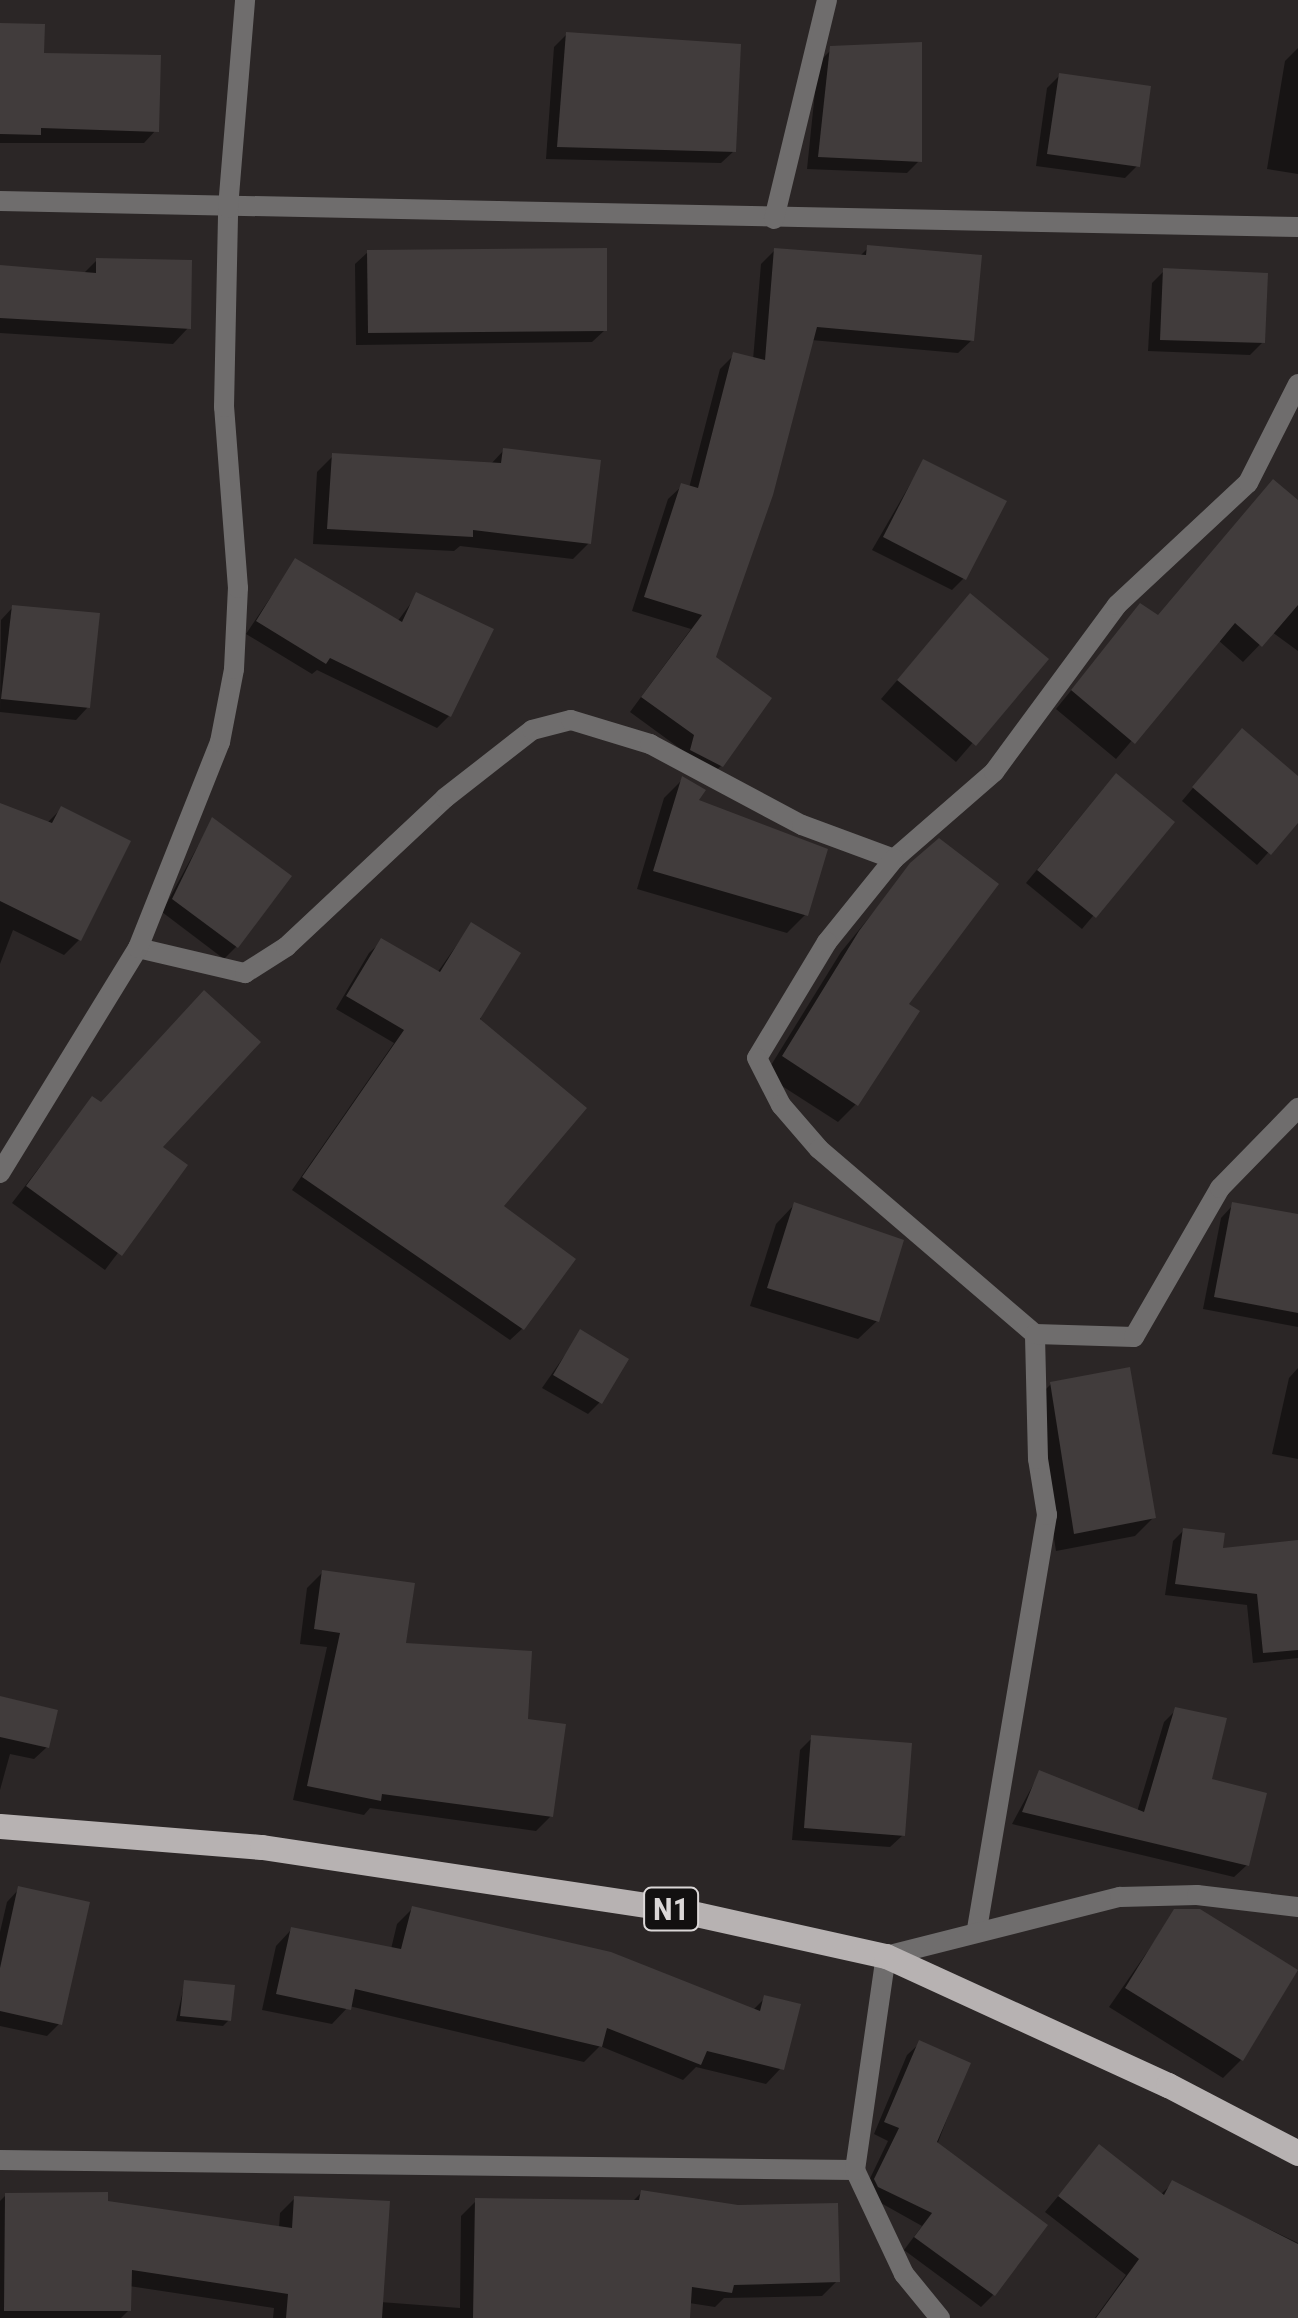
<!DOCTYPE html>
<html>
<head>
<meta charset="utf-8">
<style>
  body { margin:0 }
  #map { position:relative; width:1298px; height:2318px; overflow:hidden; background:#2b2626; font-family:"Roboto Condensed",sans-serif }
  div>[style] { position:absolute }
  .shadow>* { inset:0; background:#0007 }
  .building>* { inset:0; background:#413c3c }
  .street>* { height:20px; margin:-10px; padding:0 10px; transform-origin:10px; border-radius:10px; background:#6f6d6d }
  .primary>* { height:25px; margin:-12.5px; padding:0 12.5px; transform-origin:12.5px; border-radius:12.5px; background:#b7b2b2 }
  span { translate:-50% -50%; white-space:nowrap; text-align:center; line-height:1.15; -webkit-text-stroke:9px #121010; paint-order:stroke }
  .shield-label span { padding:2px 8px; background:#121010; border:2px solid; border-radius:8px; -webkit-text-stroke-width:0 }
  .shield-label { font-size:32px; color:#dbd7d7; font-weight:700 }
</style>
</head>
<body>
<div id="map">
  <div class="shadow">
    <i style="clip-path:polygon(0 25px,41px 55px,156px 130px,144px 143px,0 143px)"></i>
    <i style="clip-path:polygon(567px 34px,734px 151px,721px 163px,546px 159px,554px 47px)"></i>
    <i style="clip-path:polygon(1298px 48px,1298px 174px,1267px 169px,1285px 61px)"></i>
    <i style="clip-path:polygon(830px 51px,919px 161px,907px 173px,807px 169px,818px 63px)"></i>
    <i style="clip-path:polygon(1059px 76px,1138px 165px,1125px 178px,1036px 166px,1047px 88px)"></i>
    <i style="clip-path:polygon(868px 248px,972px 340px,958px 353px,811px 340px,713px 658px,721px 766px,707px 779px,682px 750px,630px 712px,691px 629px,632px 611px,668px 499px,682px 486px,689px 488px,720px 369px,734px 355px,753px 360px,761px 264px,775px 250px,859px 257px)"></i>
    <i style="clip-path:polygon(368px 252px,605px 330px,592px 342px,356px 345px,355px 264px)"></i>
    <i style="clip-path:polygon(97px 260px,188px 328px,173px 344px,0 333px,0 268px,83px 274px)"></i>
    <i style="clip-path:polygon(1164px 271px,1263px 342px,1250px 355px,1148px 351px,1152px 283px)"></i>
    <i style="clip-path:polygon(504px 450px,589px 543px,573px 559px,460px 546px,454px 551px,313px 544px,317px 472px,333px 456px,490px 465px)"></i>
    <i style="clip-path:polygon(923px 462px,964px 578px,952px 590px,872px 550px)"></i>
    <i style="clip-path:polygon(1298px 503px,1298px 651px,1272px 632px,1243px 662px,1218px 640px,1116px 759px,1056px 709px,1140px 606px,1157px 617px)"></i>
    <i style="clip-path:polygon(295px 561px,397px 622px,417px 595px,449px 716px,437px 728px,317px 670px,312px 674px,246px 634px)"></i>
    <i style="clip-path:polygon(970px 596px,1045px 659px,956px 762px,881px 699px)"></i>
    <i style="clip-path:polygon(13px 607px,88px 707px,76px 720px,0 712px,1px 620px)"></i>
    <i style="clip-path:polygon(1230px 744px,1298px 779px,1298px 819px,1257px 865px,1182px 801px)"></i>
    <i style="clip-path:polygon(682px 780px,695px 802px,805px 915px,787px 933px,637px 889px,664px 798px)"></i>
    <i style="clip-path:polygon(1104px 788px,1172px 822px,1082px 929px,1026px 883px)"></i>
    <i style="clip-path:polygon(0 806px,46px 824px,61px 809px,79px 940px,64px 955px,13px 930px,0 964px)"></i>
    <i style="clip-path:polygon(212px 820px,236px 947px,224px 959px,162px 912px)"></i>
    <i style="clip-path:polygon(912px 865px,906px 1004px,856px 1104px,838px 1122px,765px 1075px,841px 952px)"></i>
    <i style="clip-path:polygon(471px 925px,500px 1206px,523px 1328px,510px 1340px,292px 1190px,394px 1043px,336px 1009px,369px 953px,382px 941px,437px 973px)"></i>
    <i style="clip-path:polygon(92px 1099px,184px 1165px,105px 1270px,12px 1203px)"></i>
    <i style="clip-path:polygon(794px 1205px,877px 1321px,858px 1339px,750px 1306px,776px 1224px)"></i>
    <i style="clip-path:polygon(1233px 1205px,1298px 1253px,1298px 1327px,1203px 1309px,1221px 1218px)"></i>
    <i style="clip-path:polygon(581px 1332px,600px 1402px,588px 1414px,542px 1388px)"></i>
    <i style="clip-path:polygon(1298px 1368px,1298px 1459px,1272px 1454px,1289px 1378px)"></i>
    <i style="clip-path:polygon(1051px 1384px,1154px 1517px,1135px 1536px,1056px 1551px,1033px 1402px)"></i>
    <i style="clip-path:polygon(1184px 1530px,1220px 1551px,1298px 1543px,1298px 1658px,1253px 1663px,1247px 1605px,1165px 1595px,1173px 1541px)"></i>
    <i style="clip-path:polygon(322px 1573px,403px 1645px,525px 1721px,551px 1816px,536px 1831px,370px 1808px,364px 1815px,293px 1800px,327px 1647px,300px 1644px,307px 1588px)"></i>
    <i style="clip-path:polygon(0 1699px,47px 1747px,34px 1759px,10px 1754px,0 1790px)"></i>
    <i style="clip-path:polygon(1176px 1710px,1247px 1865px,1234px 1877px,1012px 1824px,1040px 1772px,1137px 1812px,1164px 1722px)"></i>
    <i style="clip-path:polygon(812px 1738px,903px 1835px,890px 1847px,792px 1840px,800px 1750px)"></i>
    <i style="clip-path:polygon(19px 1889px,59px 2024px,47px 2036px,0 2026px,0 1932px,7px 1902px)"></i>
    <i style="clip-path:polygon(413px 1908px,752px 2011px,765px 1998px,781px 2068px,766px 2084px,696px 2067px,683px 2080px,600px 2046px,584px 2062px,349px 2006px,332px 2024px,262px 2010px,276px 1946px,291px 1930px,391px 1949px,397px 1924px)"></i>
    <i style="clip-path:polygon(1175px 1912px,1241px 2060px,1223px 2078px,1109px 2007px)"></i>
    <i style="clip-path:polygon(185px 1982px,229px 2020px,223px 2026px,176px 2021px)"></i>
    <i style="clip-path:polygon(920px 2043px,968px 2064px,937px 2145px,993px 2295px,981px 2307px,904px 2250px,922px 2226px,863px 2193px,888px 2141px,874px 2134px,907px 2055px)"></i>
    <i style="clip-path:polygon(1099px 2147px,1160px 2195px,1173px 2183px,1298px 2243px,1298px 2318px,1095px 2318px,1126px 2275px,1045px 2212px)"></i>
    <i style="clip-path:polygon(641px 2193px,837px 2281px,822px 2296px,724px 2298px,715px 2307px,605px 2290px,600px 2318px,273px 2318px,274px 2308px,129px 2286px,129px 2310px,121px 2318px,0 2318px,0 2201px,6px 2195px,279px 2228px,280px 2213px,295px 2198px,380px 2302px,460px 2308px,461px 2216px,476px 2201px,632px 2202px)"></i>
  </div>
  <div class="building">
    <i style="clip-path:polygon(0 23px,45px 24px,44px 53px,161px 55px,159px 132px,41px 128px,41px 135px,0 134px)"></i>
    <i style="clip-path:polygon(566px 32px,741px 44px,736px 152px,557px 147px)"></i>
    <i style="clip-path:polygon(922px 42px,922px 162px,818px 157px,830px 46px)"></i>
    <i style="clip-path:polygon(1059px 73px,1151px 86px,1140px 167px,1047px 154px)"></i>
    <i style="clip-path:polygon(867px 245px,982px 255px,974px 341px,817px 327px,773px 495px,716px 657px,772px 698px,723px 767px,690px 750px,694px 735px,641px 697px,702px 615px,644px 597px,681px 483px,698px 488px,733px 352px,765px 360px,774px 248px,866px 255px)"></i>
    <i style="clip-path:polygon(607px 248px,607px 331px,368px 333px,367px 250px)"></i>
    <i style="clip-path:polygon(96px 258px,192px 260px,191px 329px,0 318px,0 265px,96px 273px)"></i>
    <i style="clip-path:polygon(1163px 268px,1268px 273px,1265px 343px,1160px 340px)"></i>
    <i style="clip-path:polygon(503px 448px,601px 460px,591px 544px,473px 530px,473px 537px,327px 529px,332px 453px,501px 463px)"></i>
    <i style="clip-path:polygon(923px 459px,1007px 501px,966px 580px,883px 537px)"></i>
    <i style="clip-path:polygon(1273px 479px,1298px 500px,1298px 605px,1262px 647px,1235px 623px,1135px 744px,1071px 690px,1140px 603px,1158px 615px)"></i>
    <i style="clip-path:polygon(295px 558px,402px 622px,416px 592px,494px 629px,451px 717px,330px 658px,326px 664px,256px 621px)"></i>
    <i style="clip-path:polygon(970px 593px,1049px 659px,976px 746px,897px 680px)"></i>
    <i style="clip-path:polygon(12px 605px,100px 613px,90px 708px,1px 699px)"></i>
    <i style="clip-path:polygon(1242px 728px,1298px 776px,1298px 823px,1271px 855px,1192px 787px)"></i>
    <i style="clip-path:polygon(1116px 773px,1175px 822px,1096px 918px,1037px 870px)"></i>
    <i style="clip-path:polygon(682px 776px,706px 790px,699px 800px,828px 849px,808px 916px,653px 871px)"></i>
    <i style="clip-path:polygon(0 803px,52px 823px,61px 806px,131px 841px,81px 941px,0 901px)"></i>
    <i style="clip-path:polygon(212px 817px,292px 876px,238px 948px,172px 899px)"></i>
    <i style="clip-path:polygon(939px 838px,999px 884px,909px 1004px,920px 1011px,858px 1106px,782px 1056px,859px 931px,910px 863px)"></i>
    <i style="clip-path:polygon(471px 922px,521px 953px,480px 1019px,587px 1108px,504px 1206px,576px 1259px,524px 1330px,302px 1177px,404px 1030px,346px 996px,381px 938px,440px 972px)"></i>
    <i style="clip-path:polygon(204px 990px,261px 1042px,163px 1147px,188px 1165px,122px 1256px,26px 1186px,92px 1096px,101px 1102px)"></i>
    <i style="clip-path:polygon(794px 1202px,904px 1240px,879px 1322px,767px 1288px)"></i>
    <i style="clip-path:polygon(1232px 1202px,1298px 1214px,1298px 1313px,1214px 1297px)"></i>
    <i style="clip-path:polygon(580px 1329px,629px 1359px,602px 1404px,553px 1375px)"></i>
    <i style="clip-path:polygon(1130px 1367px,1156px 1518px,1074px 1534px,1050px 1382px)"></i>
    <i style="clip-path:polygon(1183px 1528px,1225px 1533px,1223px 1548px,1298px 1540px,1298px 1650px,1263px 1653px,1257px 1594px,1175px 1584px)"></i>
    <i style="clip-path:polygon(322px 1570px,415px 1583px,406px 1643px,532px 1651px,528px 1719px,566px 1724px,553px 1817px,382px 1794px,381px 1801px,307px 1786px,340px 1633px,314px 1629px)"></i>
    <i style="clip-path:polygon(0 1696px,58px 1710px,49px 1748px,0 1737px)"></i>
    <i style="clip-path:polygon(1175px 1707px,1227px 1718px,1212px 1779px,1267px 1793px,1249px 1866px,1022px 1812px,1039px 1770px,1144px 1812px)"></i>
    <i style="clip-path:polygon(811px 1735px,912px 1743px,905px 1836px,804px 1828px)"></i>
    <i style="clip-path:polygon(18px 1886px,90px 1902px,62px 2025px,0 2011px,0 1968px)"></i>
    <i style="clip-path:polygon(412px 1906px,611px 1952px,760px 2011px,764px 1995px,801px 2004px,784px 2070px,707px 2051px,701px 2065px,607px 2028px,602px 2047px,355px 1989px,351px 2010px,276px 1994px,291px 1927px,401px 1949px)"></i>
    <i style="clip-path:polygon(1174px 1909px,1200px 1909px,1298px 1970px,1243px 2061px,1125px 1988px)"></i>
    <i style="clip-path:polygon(184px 1980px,235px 1985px,231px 2021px,180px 2016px)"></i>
    <i style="clip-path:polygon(919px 2040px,971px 2063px,937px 2142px,1048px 2225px,995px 2296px,914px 2237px,932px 2213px,878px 2187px,874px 2179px,899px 2128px,884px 2122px)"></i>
    <i style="clip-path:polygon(1099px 2144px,1164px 2195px,1172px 2180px,1298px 2244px,1298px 2318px,1096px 2318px,1139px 2259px,1058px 2196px)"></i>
    <i style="clip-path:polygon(641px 2190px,738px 2205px,838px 2203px,840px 2282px,734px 2285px,732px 2293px,692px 2287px,690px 2318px,473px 2318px,475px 2198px,639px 2200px)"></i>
    <i style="clip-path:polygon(108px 2192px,108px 2201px,292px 2228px,294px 2196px,390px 2201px,382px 2318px,286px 2318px,288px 2294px,132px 2270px,131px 2311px,4px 2311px,5px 2193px)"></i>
  </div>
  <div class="street">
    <i style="left:0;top:201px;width:1298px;rotate:1.15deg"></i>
    <i style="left:774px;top:219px;width:225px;rotate:-76.4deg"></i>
    <i style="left:894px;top:859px;width:133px;rotate:-41deg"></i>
    <i style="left:994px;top:772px;width:207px;rotate:-53.6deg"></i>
    <i style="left:1117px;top:605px;width:179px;rotate:-43deg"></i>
    <i style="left:1248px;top:483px;width:111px;rotate:-63.2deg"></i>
    <i style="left:138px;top:948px;width:110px;rotate:13.2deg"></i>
    <i style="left:245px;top:973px;width:49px;rotate:-32.4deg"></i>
    <i style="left:286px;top:947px;width:218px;rotate:-43.1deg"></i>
    <i style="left:445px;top:798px;width:110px;rotate:-38deg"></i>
    <i style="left:532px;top:730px;width:40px;rotate:-14.4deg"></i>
    <i style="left:571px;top:720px;width:83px;rotate:16.9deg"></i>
    <i style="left:650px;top:744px;width:172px;rotate:28.1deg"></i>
    <i style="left:802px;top:825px;width:98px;rotate:20.3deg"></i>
    <i style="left:894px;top:859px;width:107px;rotate:128.9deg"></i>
    <i style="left:827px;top:942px;width:135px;rotate:121.1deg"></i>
    <i style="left:757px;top:1058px;width:53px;rotate:62.9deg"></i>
    <i style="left:781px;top:1105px;width:58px;rotate:49.2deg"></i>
    <i style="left:819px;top:1149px;width:284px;rotate:40.6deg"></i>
    <i style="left:0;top:1173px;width:264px;rotate:-58.5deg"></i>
    <i style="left:138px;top:948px;width:222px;rotate:-68.3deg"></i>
    <i style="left:220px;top:742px;width:74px;rotate:-79.1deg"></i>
    <i style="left:234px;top:669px;width:81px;rotate:-87.2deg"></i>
    <i style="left:238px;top:588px;width:182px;rotate:-94.4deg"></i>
    <i style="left:224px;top:407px;width:199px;rotate:-88.8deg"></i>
    <i style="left:228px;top:208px;width:209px;rotate:-85.3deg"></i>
    <i style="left:977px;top:1929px;width:420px;rotate:-80.4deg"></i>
    <i style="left:1047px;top:1515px;width:57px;rotate:-99.1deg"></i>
    <i style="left:1038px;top:1459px;width:125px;rotate:-91.4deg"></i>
    <i style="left:1035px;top:1334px;width:99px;rotate:1.7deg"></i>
    <i style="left:1134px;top:1337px;width:172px;rotate:-60deg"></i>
    <i style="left:1220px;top:1188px;width:112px;rotate:-45.7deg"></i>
    <i style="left:0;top:2160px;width:855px;rotate:0.67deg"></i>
    <i style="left:940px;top:2318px;width:57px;rotate:-129.3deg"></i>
    <i style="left:904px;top:2274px;width:115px;rotate:-115.2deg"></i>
    <i style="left:855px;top:2170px;width:216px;rotate:-81.8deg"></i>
    <i style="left:886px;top:1956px;width:241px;rotate:-14.2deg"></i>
    <i style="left:1120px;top:1897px;width:77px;rotate:-1.5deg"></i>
    <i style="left:1197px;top:1895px;width:102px;rotate:6.8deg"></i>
  </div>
  <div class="primary">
    <i style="left:0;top:1826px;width:263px;rotate:4.6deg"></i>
    <i style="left:262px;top:1847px;width:421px;rotate:8.6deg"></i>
    <i style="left:678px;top:1910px;width:213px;rotate:12.5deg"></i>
    <i style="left:886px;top:1956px;width:310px;rotate:24.6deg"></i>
    <i style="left:1168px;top:2085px;width:147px;rotate:27.6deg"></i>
  </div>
  <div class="shield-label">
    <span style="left:671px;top:1909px">N1</span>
  </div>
</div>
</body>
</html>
